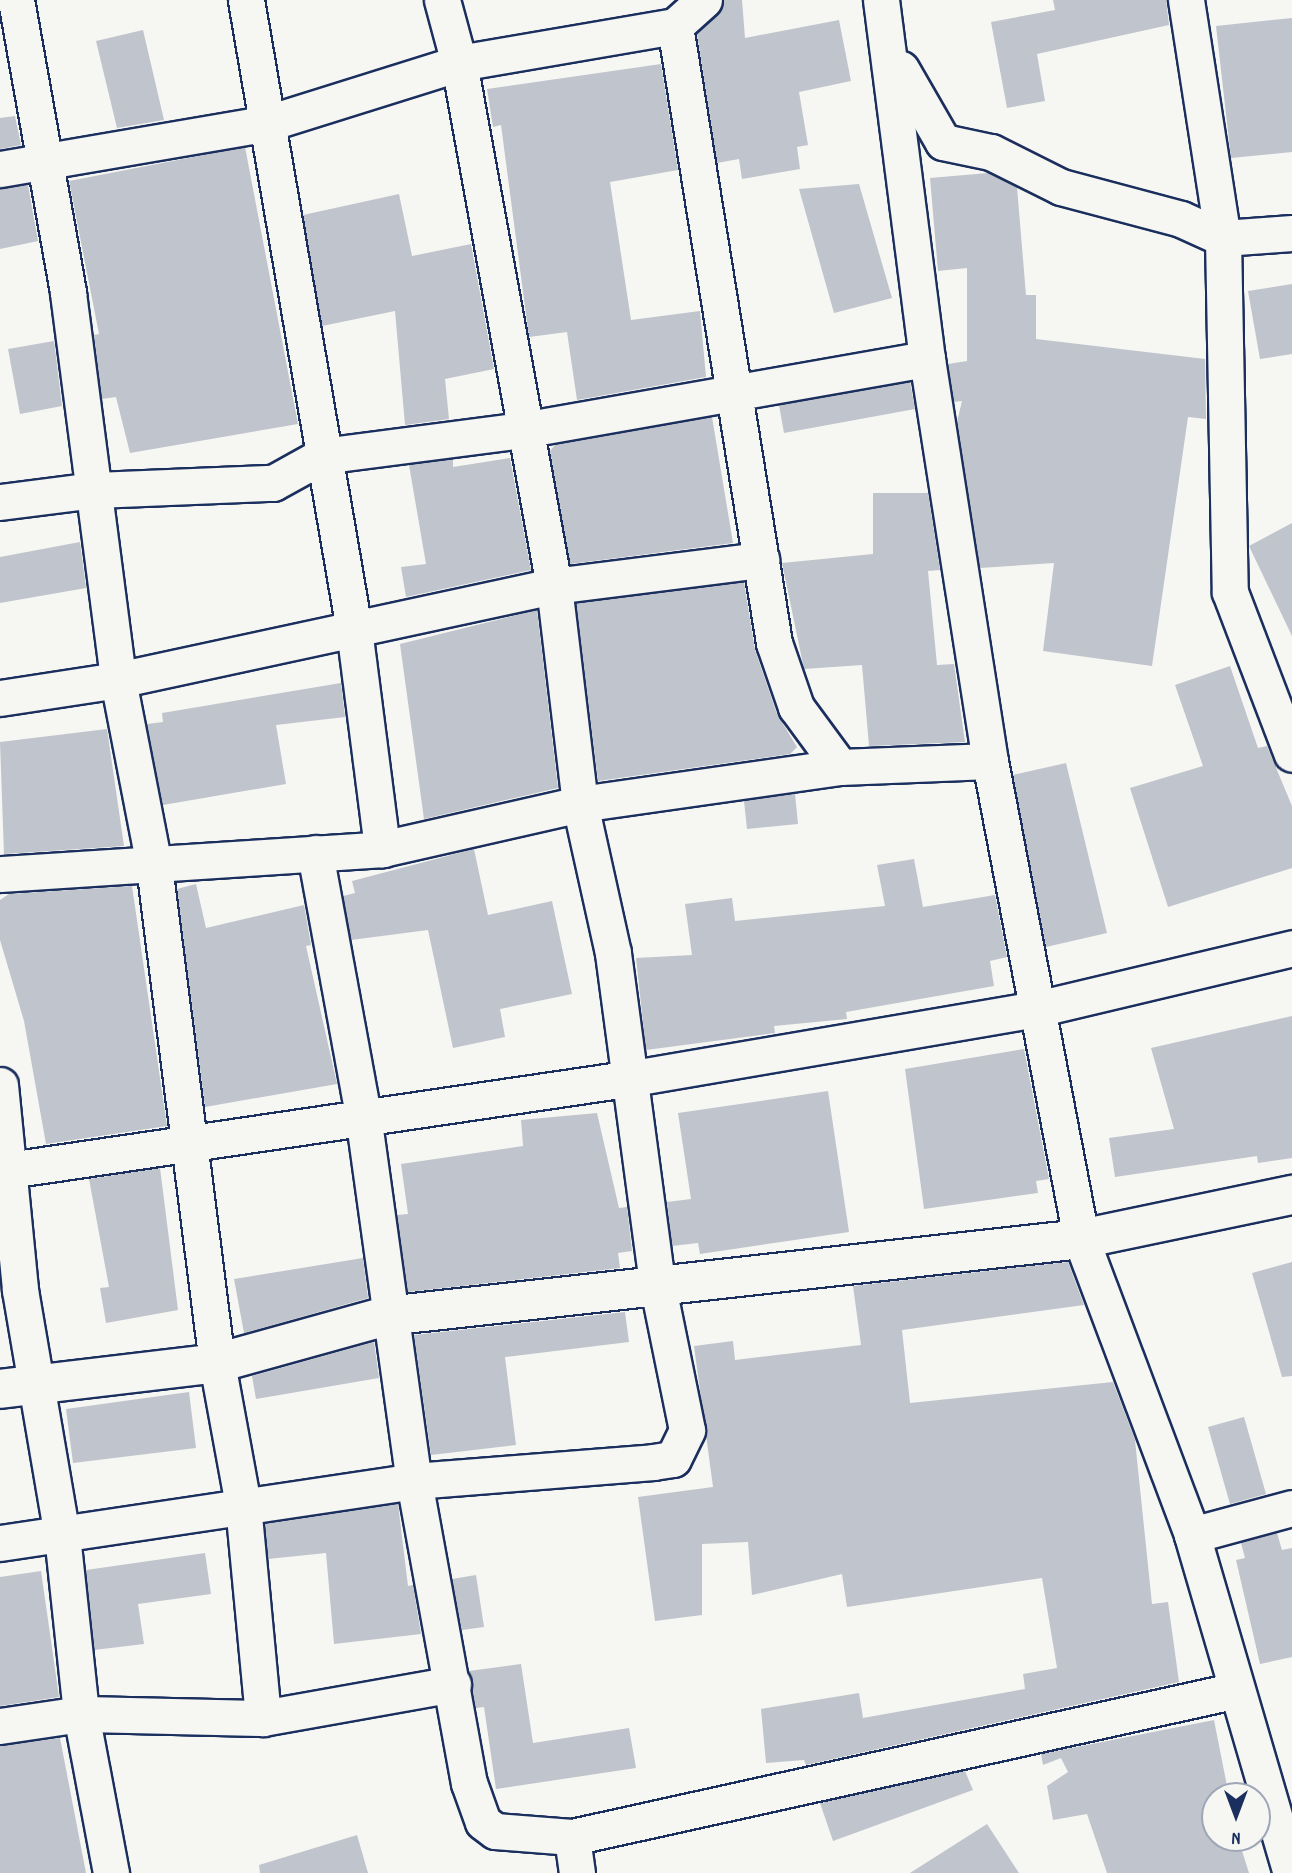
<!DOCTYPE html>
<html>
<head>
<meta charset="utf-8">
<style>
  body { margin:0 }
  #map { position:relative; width:1292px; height:1873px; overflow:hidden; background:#f6f6f2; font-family:Dekko,sans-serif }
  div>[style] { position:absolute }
  .building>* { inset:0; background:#c0c4cd }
  .roads { filter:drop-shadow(2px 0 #1b2f5e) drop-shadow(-2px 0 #1b2f5e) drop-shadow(0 2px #1b2f5e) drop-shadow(0 -2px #1b2f5e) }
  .minor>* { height:35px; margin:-17.5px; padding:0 17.5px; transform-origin:17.5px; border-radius:17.5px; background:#f6f6f2 }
  .tertiary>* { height:38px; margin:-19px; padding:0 19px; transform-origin:19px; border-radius:19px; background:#f6f6f2 }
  span { translate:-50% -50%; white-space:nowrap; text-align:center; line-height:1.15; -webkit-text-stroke:5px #f6f6f2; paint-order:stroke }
  .north { position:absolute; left:1201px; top:1782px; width:70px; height:70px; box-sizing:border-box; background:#f6f6f2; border:2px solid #9ea6b7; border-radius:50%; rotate:180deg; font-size:19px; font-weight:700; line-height:28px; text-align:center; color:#1b2f5e }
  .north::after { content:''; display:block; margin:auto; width:24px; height:32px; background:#1b2f5e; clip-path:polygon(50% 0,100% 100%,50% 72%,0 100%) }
</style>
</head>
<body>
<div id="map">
  <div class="building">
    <i style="clip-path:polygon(724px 0,742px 0,745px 38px,839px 20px,851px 81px,799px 92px,808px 145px,797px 147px,800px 169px,742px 179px,739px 159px,717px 163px,697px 34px)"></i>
    <i style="clip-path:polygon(1053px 0,1166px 0,1169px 25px,1037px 54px,1045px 101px,1007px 108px,991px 22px,1055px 10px)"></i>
    <i style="clip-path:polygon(1292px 18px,1292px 152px,1231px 158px,1216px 26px)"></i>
    <i style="clip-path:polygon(143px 30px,164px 120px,117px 128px,96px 41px)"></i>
    <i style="clip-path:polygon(661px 64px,678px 170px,610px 182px,631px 320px,700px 311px,706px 377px,577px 400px,567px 332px,529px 337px,501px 125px,493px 127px,487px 89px)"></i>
    <i style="clip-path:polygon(15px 116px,21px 145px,0 149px,0 118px)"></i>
    <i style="clip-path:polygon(245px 147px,298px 424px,130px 453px,116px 397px,102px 399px,94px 335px,99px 334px,69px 181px)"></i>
    <i style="clip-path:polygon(988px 173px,1017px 187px,1026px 295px,1036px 295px,1036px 339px,1205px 359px,1206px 419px,1188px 417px,1152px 666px,1043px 651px,1054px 563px,980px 568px,957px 422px,962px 401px,954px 402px,948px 364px,967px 361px,967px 268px,938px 271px,930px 178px)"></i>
    <i style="clip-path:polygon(859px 184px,892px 298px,834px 313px,799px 189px)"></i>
    <i style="clip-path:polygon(28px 185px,38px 241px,0 249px,0 189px)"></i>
    <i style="clip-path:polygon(399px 194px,412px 256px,471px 244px,494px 369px,445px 379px,449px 419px,405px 425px,395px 311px,322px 326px,303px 215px)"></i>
    <i style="clip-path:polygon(1292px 284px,1292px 354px,1260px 359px,1248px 291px)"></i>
    <i style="clip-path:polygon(54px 341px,62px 406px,20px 414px,8px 349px)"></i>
    <i style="clip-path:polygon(910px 382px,915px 409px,784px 433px,779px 405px)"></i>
    <i style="clip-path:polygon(712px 417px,733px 543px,570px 564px,550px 451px,555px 445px)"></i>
    <i style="clip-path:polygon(510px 458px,531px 570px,406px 597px,401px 567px,426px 564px,409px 465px,453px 459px,453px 467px)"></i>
    <i style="clip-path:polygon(873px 493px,928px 493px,940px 570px,928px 571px,937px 665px,954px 664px,965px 742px,869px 746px,862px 665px,804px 669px,782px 563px,873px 554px)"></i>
    <i style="clip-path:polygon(1292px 523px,1292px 636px,1249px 546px)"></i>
    <i style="clip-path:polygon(80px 542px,86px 588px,0 603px,0 557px)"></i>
    <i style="clip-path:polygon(744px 582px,755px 650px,777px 714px,797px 747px,790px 754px,598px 781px,576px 603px)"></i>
    <i style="clip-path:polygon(537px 610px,558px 788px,424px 819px,400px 644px)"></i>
    <i style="clip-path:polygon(1230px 666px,1258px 748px,1267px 746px,1292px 806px,1292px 868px,1168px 907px,1130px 788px,1203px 766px,1175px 685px)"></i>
    <i style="clip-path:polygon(341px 683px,345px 717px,276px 725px,286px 784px,163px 805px,147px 724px,163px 722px,162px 713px)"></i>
    <i style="clip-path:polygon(107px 729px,124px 846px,4px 854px,0 742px)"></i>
    <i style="clip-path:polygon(1066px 763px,1107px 933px,1046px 947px,1013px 775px)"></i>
    <i style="clip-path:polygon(795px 794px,798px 824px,747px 829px,744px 801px)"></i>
    <i style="clip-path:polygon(474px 849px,488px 915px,552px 901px,572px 994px,500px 1009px,505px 1037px,453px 1048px,428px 930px,351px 940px,343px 896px,355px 893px,352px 881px)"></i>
    <i style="clip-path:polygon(914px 859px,923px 907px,995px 895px,1007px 957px,990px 961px,994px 986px,846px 1012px,847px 1019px,774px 1026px,775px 1033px,646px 1050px,636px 958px,692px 955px,685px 904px,732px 898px,735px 921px,885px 906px,877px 865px)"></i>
    <i style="clip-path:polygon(196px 884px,206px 928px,304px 905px,311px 945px,306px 946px,337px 1084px,205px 1107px,177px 889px)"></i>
    <i style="clip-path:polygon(132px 886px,167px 1126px,46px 1144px,24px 1021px,0 940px,0 900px,9px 894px)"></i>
    <i style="clip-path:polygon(1292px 1016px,1292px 1158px,1258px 1163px,1257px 1156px,1115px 1177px,1109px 1138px,1174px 1129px,1151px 1048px)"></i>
    <i style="clip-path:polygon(1024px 1049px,1049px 1179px,1036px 1181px,1038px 1193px,924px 1209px,905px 1069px)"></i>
    <i style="clip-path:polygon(828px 1091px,849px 1232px,700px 1254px,698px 1243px,672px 1246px,667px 1202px,691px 1199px,678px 1113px)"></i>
    <i style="clip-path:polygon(597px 1113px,619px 1208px,627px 1207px,632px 1251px,618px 1253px,620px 1268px,408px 1292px,397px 1215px,408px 1214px,401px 1164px,523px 1146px,521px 1120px)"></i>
    <i style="clip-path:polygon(160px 1168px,178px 1310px,106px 1323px,100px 1288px,109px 1287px,89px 1179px)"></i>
    <i style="clip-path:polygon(363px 1258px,368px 1298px,244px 1333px,234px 1279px)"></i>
    <i style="clip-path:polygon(1068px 1262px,1084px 1305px,902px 1330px,910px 1403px,1113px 1382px,1135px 1440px,1152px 1604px,1168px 1602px,1179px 1682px,806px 1765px,804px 1760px,766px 1763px,761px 1709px,859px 1693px,863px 1718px,1025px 1689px,1023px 1674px,1057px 1668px,1042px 1578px,847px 1607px,842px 1574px,752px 1595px,748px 1542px,702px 1544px,702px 1615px,655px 1621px,638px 1497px,713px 1487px,694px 1346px,733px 1341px,735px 1360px,861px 1345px,853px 1286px)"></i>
    <i style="clip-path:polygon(1292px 1262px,1292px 1376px,1282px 1377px,1252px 1273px)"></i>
    <i style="clip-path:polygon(625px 1312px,629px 1342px,505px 1357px,516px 1445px,431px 1455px,414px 1335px)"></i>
    <i style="clip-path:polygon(374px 1342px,379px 1378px,256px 1399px,252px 1376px)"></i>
    <i style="clip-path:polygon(189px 1392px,196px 1448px,73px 1463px,66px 1409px)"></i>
    <i style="clip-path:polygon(1244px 1417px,1266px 1494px,1230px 1504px,1208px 1427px)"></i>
    <i style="clip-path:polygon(398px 1504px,408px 1586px,413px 1585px,421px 1634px,334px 1644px,326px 1553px,268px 1559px,265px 1524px)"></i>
    <i style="clip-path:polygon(1277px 1533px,1282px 1550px,1292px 1548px,1292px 1657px,1260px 1664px,1236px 1560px,1245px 1558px,1241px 1543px)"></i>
    <i style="clip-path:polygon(205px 1553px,211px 1594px,138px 1604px,144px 1644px,94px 1650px,86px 1570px)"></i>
    <i style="clip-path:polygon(41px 1571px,59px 1697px,0 1706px,0 1577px)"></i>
    <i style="clip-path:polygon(476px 1575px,484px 1627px,462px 1630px,452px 1579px)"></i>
    <i style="clip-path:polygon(521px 1664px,533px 1743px,629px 1728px,636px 1768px,496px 1789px,484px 1707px,476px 1708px,469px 1671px)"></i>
    <i style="clip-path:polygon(1214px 1720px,1229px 1796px,1215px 1796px,1215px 1838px,1238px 1838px,1249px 1873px,1107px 1873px,1087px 1814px,1053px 1820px,1047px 1786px,1068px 1772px,1061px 1758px,1043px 1765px,1041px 1754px)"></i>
    <i style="clip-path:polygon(60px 1738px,86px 1873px,0 1873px,0 1746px)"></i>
    <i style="clip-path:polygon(965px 1771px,973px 1790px,833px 1841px,820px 1803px)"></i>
    <i style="clip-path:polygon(987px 1824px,1019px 1873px,910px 1873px)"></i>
    <i style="clip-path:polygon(357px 1835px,368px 1873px,260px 1873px,259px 1865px)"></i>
  </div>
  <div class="roads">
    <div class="minor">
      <i style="left:16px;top:0;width:298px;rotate:79.9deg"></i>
      <i style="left:68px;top:293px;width:390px;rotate:82.6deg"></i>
      <i style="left:118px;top:680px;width:189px;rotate:79deg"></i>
      <i style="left:154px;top:866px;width:501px;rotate:82.78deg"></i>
      <i style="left:217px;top:1363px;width:144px;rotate:79.6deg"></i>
      <i style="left:243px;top:1505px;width:214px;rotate:84.6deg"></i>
      <i style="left:263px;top:1718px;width:182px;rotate:-178.7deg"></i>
      <i style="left:81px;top:1714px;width:162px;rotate:79.3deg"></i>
      <i style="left:246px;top:0;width:638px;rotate:80.26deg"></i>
      <i style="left:354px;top:629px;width:222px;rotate:82.7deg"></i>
      <i style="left:1186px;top:0;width:241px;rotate:81.2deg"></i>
      <i style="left:1223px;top:238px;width:354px;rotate:88.9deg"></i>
      <i style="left:1230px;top:592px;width:173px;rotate:69.1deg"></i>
      <i style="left:675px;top:26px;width:625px;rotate:80.88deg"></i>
      <i style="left:774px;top:643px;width:68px;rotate:71deg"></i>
      <i style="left:796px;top:707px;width:74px;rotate:53.7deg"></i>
      <i style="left:901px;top:69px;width:84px;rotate:60.1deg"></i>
      <i style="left:943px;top:142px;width:49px;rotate:11.8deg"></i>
      <i style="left:991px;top:152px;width:78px;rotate:26.6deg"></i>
      <i style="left:1061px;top:187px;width:124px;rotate:14.9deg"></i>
      <i style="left:1181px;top:219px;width:46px;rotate:24.3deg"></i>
      <i style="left:1223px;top:238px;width:69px;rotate:-4.1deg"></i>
      <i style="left:0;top:169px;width:272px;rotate:-9.7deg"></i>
      <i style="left:268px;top:123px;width:200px;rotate:-17.4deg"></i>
      <i style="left:459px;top:63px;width:219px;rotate:-9.7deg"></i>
      <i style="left:675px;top:26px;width:39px;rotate:-42deg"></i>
      <i style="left:927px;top:359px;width:407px;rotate:81.1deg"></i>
      <i style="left:990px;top:761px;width:487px;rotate:79.2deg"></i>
      <i style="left:1081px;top:1239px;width:316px;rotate:69.4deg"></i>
      <i style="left:1192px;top:1535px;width:352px;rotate:73.7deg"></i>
      <i style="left:0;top:502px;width:96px;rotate:-7.2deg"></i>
      <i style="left:95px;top:490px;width:178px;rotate:-2.3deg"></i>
      <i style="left:273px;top:483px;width:56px;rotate:-28.9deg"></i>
      <i style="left:322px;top:456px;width:203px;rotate:-7.4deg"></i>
      <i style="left:523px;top:430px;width:410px;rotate:-10deg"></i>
      <i style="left:927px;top:359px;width:362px;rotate:-97.3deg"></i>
      <i style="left:0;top:698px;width:119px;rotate:-8.7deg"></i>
      <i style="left:118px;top:680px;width:446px;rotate:-12.2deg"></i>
      <i style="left:554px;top:586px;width:209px;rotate:-7.2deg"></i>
      <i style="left:315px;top:853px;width:266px;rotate:79.6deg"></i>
      <i style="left:363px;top:1115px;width:370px;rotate:82.1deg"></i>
      <i style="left:414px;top:1481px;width:307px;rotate:79.7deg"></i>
      <i style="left:469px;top:1783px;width:41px;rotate:70.3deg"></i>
      <i style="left:483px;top:1822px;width:15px;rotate:37deg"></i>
      <i style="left:495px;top:1831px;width:77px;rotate:4.5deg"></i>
      <i style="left:0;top:874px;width:383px;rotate:-3.7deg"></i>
      <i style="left:382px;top:849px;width:203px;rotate:-12.8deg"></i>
      <i style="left:580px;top:804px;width:263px;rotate:-8.1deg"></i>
      <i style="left:840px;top:767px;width:150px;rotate:-2.3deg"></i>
      <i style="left:0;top:1085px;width:206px;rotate:84.4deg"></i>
      <i style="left:20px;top:1290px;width:249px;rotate:80.3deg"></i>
      <i style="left:62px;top:1535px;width:180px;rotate:83.9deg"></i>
      <i style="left:81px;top:1714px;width:82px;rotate:171.6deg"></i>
      <i style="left:9px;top:1170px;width:631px;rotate:-8.39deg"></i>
      <i style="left:633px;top:1078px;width:414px;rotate:-9.7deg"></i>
      <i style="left:1041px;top:1008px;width:258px;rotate:-13.4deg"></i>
      <i style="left:1192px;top:1535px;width:104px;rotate:-15.1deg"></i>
      <i style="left:0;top:1543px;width:419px;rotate:-8.5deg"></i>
      <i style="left:414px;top:1481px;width:240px;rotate:-4.5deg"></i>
      <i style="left:653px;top:1462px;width:20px;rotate:-9deg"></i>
      <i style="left:673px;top:1459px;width:32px;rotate:-64deg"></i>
      <i style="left:687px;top:1430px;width:150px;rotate:-101.5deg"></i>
      <i style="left:657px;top:1283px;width:333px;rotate:-97.6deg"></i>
      <i style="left:613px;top:953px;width:153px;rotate:-102.5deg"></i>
      <i style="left:580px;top:804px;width:220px;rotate:-96.8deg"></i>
      <i style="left:554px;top:586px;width:532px;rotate:-100.3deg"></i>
      <i style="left:459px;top:63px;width:65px;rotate:-105.1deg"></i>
      <i style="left:263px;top:1718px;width:193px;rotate:-10.1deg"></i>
      <i style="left:577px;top:1873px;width:36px;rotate:-98deg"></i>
      <i style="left:572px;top:1837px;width:677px;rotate:-12.46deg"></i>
    </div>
    <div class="tertiary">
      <i style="left:0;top:1389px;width:219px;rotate:-6.8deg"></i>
      <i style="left:217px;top:1363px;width:176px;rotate:-15.5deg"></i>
      <i style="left:387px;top:1316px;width:698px;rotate:-6.33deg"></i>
      <i style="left:1081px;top:1239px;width:216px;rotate:-11.8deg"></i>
    </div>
  </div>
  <div class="north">N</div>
</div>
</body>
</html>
